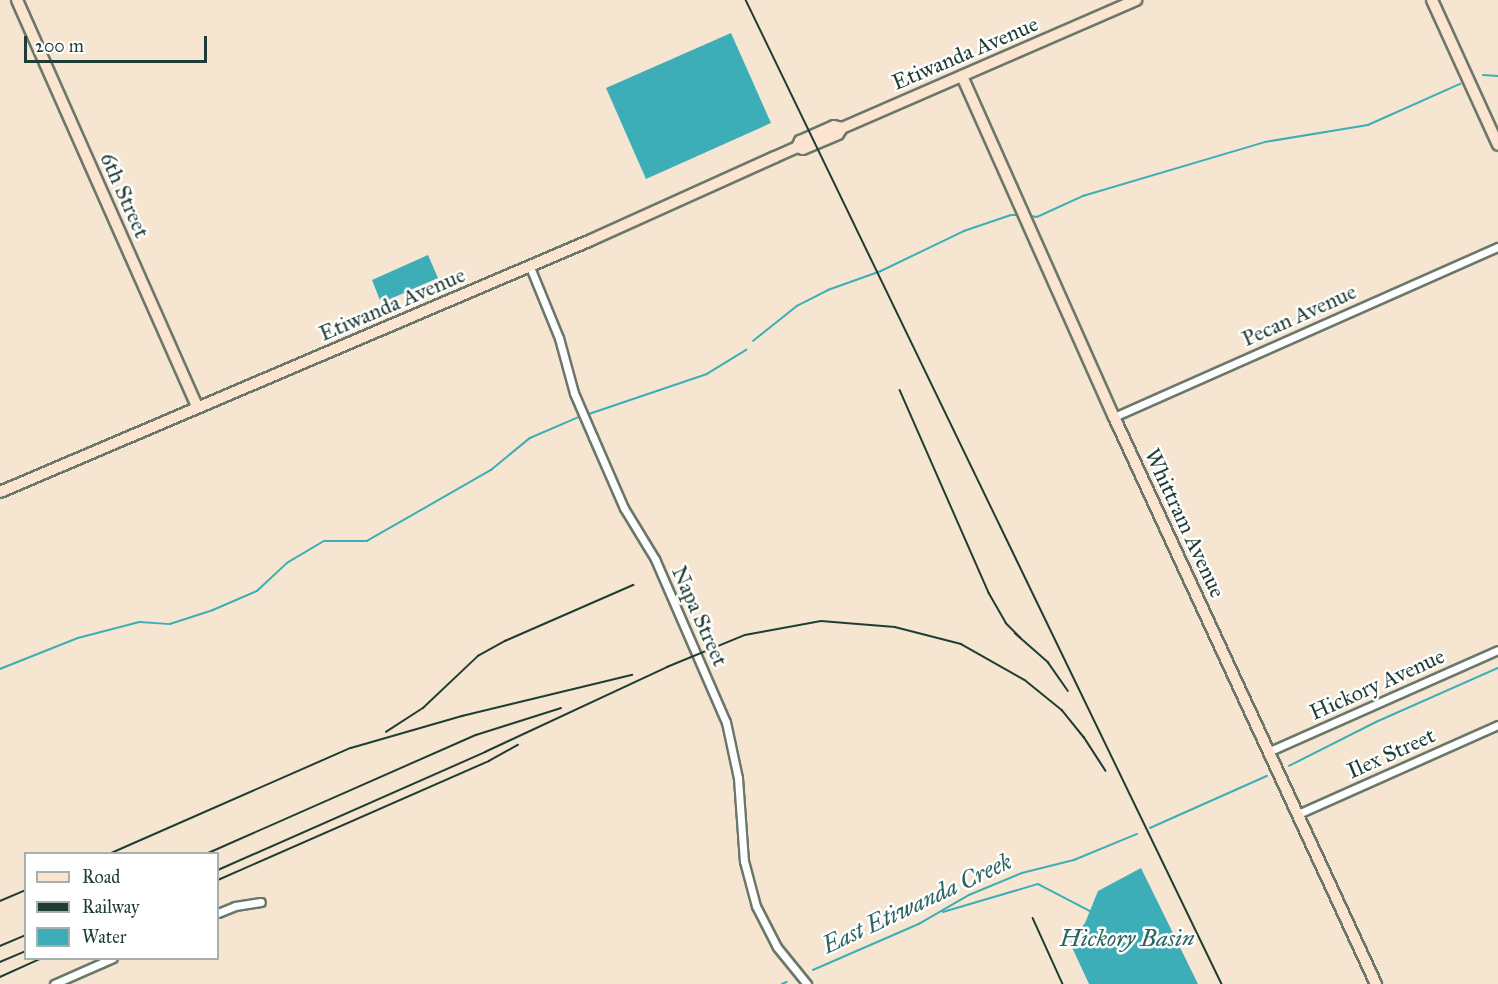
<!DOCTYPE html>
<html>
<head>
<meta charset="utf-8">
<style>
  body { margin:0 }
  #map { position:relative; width:1498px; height:984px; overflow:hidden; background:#f6e6d1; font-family:"IM FELL Great Primer",serif }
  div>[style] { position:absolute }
  .water>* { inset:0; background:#3daeb7 }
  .stream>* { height:1.5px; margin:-0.75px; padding:0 0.75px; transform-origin:0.75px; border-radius:0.75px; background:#3daeb7 }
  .roads { filter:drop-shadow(2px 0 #6a786b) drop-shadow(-2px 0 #6a786b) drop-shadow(0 2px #6a786b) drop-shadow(0 -2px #6a786b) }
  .street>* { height:7px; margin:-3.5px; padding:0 3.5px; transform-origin:3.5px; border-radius:3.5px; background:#fff }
  .secondary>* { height:10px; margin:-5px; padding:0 5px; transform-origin:5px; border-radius:5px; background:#fde4d0 }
  .rail>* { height:1.5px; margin:-0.75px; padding:0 0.75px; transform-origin:0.75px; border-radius:0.75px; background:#1f3d34 }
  span { translate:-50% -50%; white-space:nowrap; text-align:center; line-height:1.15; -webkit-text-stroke:5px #fff; paint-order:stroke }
  .street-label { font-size:22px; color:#1f3d34 }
  .water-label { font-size:24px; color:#2a6562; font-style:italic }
  .legend { position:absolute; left:24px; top:852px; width:195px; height:108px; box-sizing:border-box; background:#fff; border:2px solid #a5b1ae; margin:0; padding:8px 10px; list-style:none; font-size:18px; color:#1f3d34 }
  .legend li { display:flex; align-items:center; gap:12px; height:30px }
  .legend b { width:30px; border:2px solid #a5b1ae }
  .scale { position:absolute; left:24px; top:36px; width:183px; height:27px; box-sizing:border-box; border:3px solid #1f3d34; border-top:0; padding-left:8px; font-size:18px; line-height:21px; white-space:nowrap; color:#1f3d34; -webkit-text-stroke:4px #fff; paint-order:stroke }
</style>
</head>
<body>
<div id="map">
  <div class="water">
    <i style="clip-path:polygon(731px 33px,771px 123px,646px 179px,606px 88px)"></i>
    <i style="clip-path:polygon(428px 255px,438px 278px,381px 303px,372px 280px)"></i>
    <i style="clip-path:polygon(1141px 868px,1198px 984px,1089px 984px,1070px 943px,1085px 923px,1098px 891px)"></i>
  </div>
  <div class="stream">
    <i style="left:1483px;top:75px;width:15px;rotate:4deg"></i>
    <i style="left:1030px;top:216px;width:7px;rotate:8deg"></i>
    <i style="left:1037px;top:217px;width:51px;rotate:-24.5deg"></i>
    <i style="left:1083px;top:196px;width:190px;rotate:-16.5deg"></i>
    <i style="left:1265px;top:142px;width:104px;rotate:-9.4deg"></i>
    <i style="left:1368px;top:125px;width:101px;rotate:-24deg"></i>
    <i style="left:753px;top:341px;width:56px;rotate:-38.5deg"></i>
    <i style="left:797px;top:306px;width:35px;rotate:-27deg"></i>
    <i style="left:828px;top:290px;width:56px;rotate:-19.7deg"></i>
    <i style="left:881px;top:271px;width:92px;rotate:-25.7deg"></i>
    <i style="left:964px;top:231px;width:50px;rotate:-18.8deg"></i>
    <i style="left:1011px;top:215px;width:7px"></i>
    <i style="left:589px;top:414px;width:125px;rotate:-18.7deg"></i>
    <i style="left:707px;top:374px;width:46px;rotate:-31.6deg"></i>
    <i style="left:0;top:669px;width:84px;rotate:-21.7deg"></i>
    <i style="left:78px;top:638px;width:64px;rotate:-14.5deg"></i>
    <i style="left:140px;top:622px;width:30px;rotate:4deg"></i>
    <i style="left:170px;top:624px;width:45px;rotate:-18deg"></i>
    <i style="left:213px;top:610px;width:48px;rotate:-23.4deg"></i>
    <i style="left:257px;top:591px;width:41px;rotate:-43deg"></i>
    <i style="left:287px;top:563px;width:43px;rotate:-30.7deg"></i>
    <i style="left:324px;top:541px;width:43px"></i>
    <i style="left:367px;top:541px;width:143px;rotate:-29.8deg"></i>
    <i style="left:491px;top:470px;width:50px;rotate:-39.4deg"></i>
    <i style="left:530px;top:438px;width:53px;rotate:-23.2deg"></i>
    <i style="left:1289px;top:766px;width:97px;rotate:-26.8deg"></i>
    <i style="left:1376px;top:722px;width:133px;rotate:-23.9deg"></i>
    <i style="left:1150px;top:828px;width:128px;rotate:-24deg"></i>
    <i style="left:943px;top:912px;width:99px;rotate:-16.4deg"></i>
    <i style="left:1038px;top:884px;width:59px;rotate:27.4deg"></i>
    <i style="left:813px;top:970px;width:116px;rotate:-23.5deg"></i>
    <i style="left:919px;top:924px;width:58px;rotate:-30.1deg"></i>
    <i style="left:969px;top:895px;width:57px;rotate:-22.5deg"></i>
    <i style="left:1022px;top:873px;width:54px;rotate:-14deg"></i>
    <i style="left:1074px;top:860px;width:68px;rotate:-22.4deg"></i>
    <i style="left:782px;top:984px;width:5px;rotate:-22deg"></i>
  </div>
  <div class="roads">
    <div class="street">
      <i style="left:530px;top:267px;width:77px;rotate:67.8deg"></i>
      <i style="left:559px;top:338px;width:57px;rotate:74.7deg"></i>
      <i style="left:574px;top:393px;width:48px;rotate:66.6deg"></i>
      <i style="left:593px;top:437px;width:77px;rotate:66.4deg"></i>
      <i style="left:624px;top:508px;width:60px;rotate:58.7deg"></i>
      <i style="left:655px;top:559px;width:178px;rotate:66.5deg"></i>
      <i style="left:726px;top:722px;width:57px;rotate:77.9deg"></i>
      <i style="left:738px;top:778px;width:83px;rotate:85.9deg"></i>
      <i style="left:744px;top:861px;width:47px;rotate:75.1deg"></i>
      <i style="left:756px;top:906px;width:46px;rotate:62.9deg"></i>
      <i style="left:777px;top:947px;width:48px;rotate:51deg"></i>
      <i style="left:1114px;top:417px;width:420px;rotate:-23.9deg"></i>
      <i style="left:1270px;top:751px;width:249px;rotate:-23.9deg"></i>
      <i style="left:1298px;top:814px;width:219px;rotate:-24deg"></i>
      <i style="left:218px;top:913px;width:18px;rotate:-22deg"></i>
      <i style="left:235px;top:906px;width:26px;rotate:-9deg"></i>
      <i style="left:54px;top:984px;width:64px;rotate:-23.8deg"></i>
    </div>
    <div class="secondary">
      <i style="left:17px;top:0;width:445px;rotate:66.1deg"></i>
      <i style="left:1432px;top:0;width:159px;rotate:65.5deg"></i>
      <i style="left:962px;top:76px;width:373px;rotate:66deg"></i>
      <i style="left:1114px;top:417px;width:625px;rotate:65.2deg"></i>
      <i style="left:797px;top:147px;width:6px;rotate:18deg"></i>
      <i style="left:803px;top:149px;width:38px;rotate:-23deg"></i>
      <i style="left:838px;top:134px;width:7px;rotate:-56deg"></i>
      <i style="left:842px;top:128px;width:321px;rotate:-23.5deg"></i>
      <i style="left:0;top:492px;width:642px;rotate:-23.09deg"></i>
      <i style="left:591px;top:240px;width:202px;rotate:-24.3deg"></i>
      <i style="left:775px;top:157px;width:24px;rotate:-24deg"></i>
      <i style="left:797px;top:147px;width:7px;rotate:-63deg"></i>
      <i style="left:800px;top:141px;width:37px;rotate:-24deg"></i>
      <i style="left:834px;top:126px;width:8px;rotate:14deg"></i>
    </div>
  </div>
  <div class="rail">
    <i style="left:746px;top:0;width:1093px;rotate:64.19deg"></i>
    <i style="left:900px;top:390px;width:222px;rotate:66.3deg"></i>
    <i style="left:989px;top:593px;width:34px;rotate:60deg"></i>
    <i style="left:1006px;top:623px;width:21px;rotate:45deg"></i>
    <i style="left:1015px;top:633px;width:44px;rotate:41.3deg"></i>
    <i style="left:1048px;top:662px;width:35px;rotate:55deg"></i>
    <i style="left:386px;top:732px;width:44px;rotate:-33deg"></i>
    <i style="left:423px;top:708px;width:76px;rotate:-43.4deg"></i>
    <i style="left:478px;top:656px;width:31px;rotate:-29deg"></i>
    <i style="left:505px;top:641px;width:140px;rotate:-23.6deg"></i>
    <i style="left:109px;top:854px;width:264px;rotate:-23.7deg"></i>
    <i style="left:351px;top:748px;width:116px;rotate:-16.1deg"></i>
    <i style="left:462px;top:716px;width:175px;rotate:-13.6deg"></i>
    <i style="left:206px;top:854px;width:295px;rotate:-23.8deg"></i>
    <i style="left:476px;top:735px;width:89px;rotate:-17.6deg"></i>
    <i style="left:218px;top:870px;width:292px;rotate:-23.8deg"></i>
    <i style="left:485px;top:752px;width:201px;rotate:-25deg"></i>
    <i style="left:667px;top:667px;width:84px;rotate:-22.3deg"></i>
    <i style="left:745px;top:635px;width:77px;rotate:-10.4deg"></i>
    <i style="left:821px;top:621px;width:74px;rotate:4.6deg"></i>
    <i style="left:895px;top:627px;width:68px;rotate:14.4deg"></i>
    <i style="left:961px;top:644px;width:73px;rotate:29.4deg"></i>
    <i style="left:1025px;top:680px;width:48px;rotate:39deg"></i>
    <i style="left:1062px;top:710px;width:35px;rotate:51deg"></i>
    <i style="left:1084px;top:737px;width:40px;rotate:57.1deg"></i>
    <i style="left:218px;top:880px;width:296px;rotate:-23.7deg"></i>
    <i style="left:489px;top:761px;width:33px;rotate:-29deg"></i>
    <i style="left:0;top:901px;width:28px;rotate:-23deg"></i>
    <i style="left:1033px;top:918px;width:72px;rotate:65.6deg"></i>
    <i style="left:0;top:946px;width:28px;rotate:-23deg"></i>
    <i style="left:0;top:962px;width:28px;rotate:-23deg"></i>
    <i style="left:0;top:977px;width:46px;rotate:-24.3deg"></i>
  </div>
  <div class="street-label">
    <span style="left:965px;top:53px;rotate:-23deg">Etiwanda Avenue</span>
    <span style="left:125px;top:195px;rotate:66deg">6th Street</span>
    <span style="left:392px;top:304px;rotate:-23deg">Etiwanda Avenue</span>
    <span style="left:1299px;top:315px;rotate:-24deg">Pecan Avenue</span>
    <span style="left:1185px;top:523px;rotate:65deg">Whittram Avenue</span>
    <span style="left:700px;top:616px;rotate:66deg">Napa Street</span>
    <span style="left:1377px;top:684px;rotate:-24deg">Hickory Avenue</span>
    <span style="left:1391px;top:753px;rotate:-24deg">Ilex Street</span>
  </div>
  <div class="water-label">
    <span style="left:917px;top:904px;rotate:-25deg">East Etiwanda Creek</span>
    <span style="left:1127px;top:939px">Hickory Basin</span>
  </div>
  <ul class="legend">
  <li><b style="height:8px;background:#fde4d0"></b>Road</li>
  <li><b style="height:8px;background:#1f3d34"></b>Railway</li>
  <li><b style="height:16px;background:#3daeb7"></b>Water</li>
  </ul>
  <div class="scale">200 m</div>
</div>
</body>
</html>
